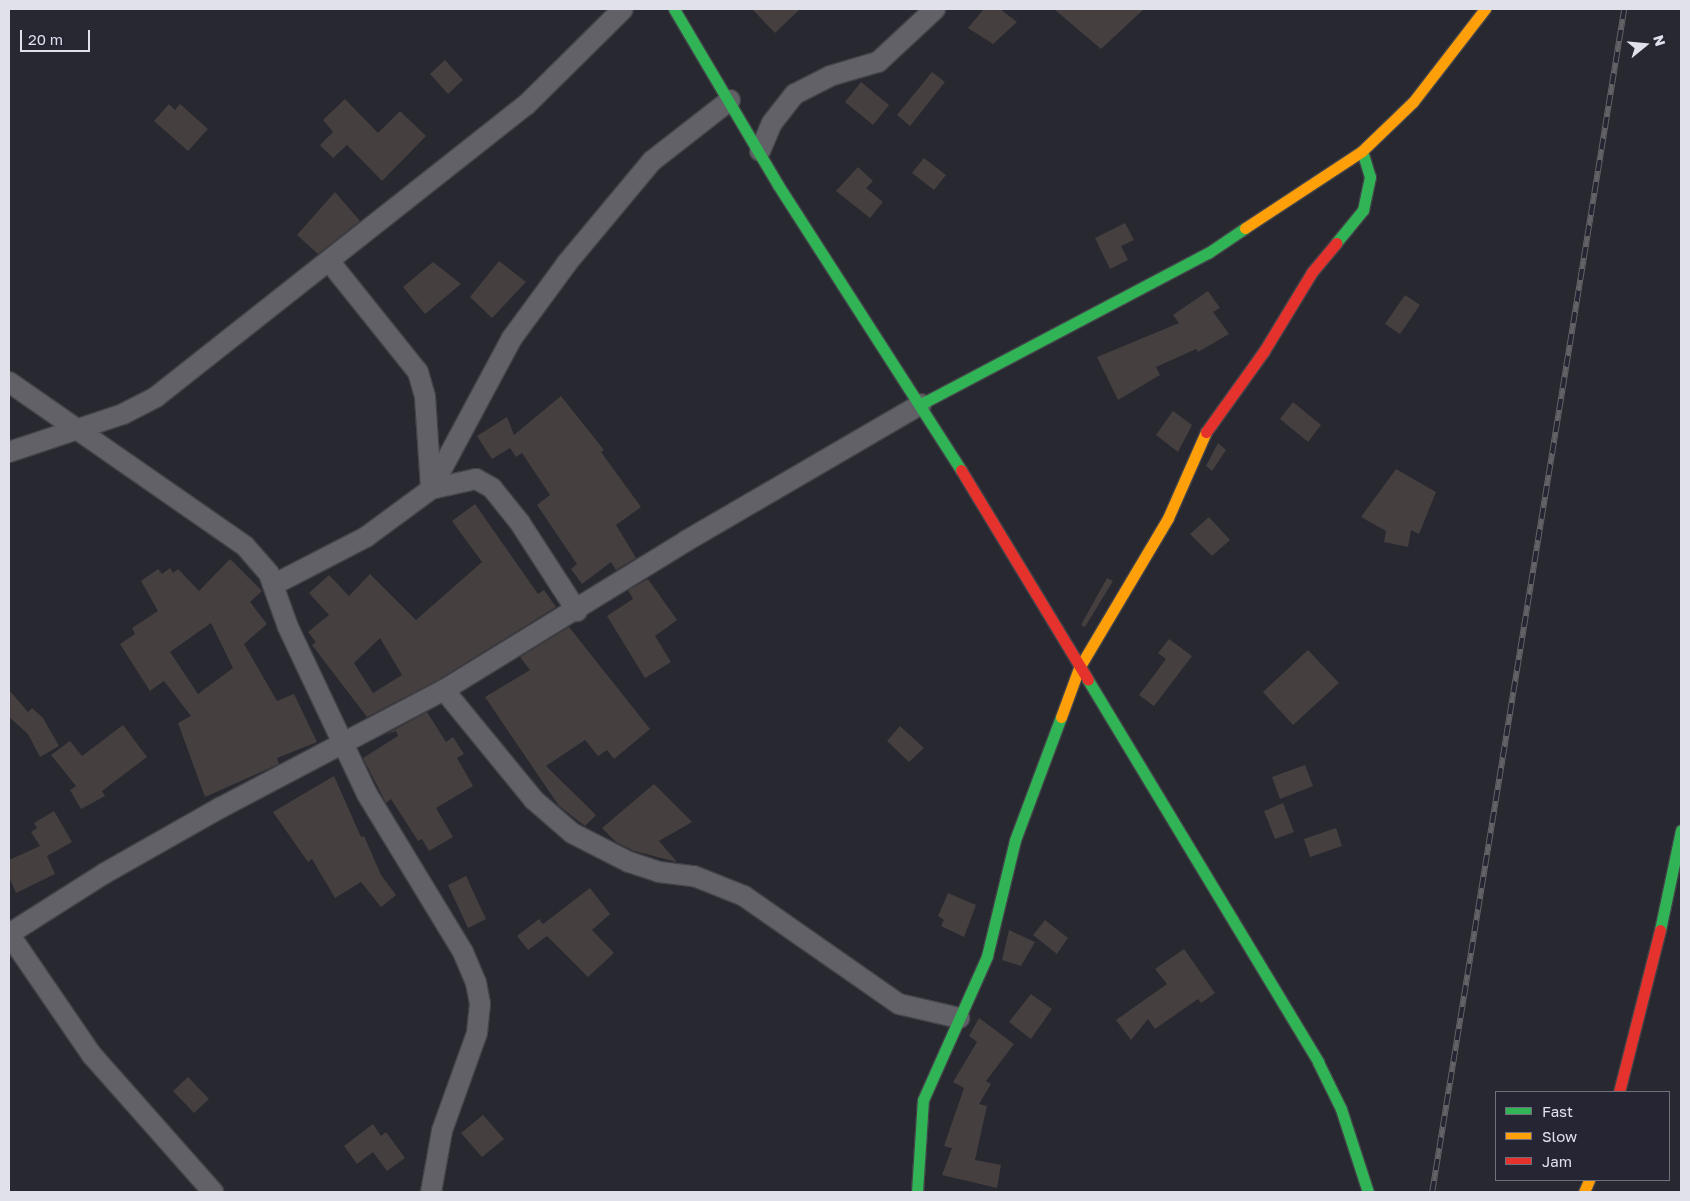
<!DOCTYPE html>
<html>
<head>
<meta charset="utf-8">
<style>
  body { margin:0 }
  #map { position:relative; width:1690px; height:1201px; overflow:hidden; background:#282830; font-family:"Golos Text",sans-serif }
  div>[style] { position:absolute }
  .building>* { inset:0; background:#453f3f }
  .roads { filter:drop-shadow(1px 0 #43434a) drop-shadow(-1px 0 #43434a) drop-shadow(0 1px #43434a) drop-shadow(0 -1px #43434a) }
  .street>* { height:20px; margin:-10px; padding:0 10px; transform-origin:10px; border-radius:10px; background:#616167 }
  .fast>* { height:11px; margin:-5.5px; padding:0 5.5px; transform-origin:5.5px; border-radius:5.5px; background:#30b455 }
  .slow>* { height:11px; margin:-5.5px; padding:0 5.5px; transform-origin:5.5px; border-radius:5.5px; background:#ff9f0a }
  .jam>* { height:11px; margin:-5.5px; padding:0 5.5px; transform-origin:5.5px; border-radius:5.5px; background:#e5322d }
  .rail>* { height:5.5px; margin-top:-2.75px; transform-origin:0; background:repeating-linear-gradient(90deg,#252534 0 11px,#626267 0 22px); box-sizing:border-box; border-block:1px solid #626267 }
  span { translate:-50% -50%; white-space:nowrap; text-align:center; line-height:1.15; -webkit-text-stroke:5px #252534; paint-order:stroke }
  .frame { position:absolute; inset:0; border:10px solid #e1e1eb; pointer-events:none }
  .legend { position:absolute; left:1495px; top:1091px; width:175px; height:90px; box-sizing:border-box; background:#252534; border:1px solid #70707d; margin:0; padding:6px 9px; list-style:none; font-size:15px; color:#e1e1eb }
  .legend li { display:flex; align-items:center; gap:10px; height:25px }
  .legend b { width:25px; border:1px solid #70707d }
  .north { position:absolute; left:1620px; top:20px; width:50px; height:50px; -webkit-text-stroke:4px #252534; paint-order:stroke; rotate:73deg; font-size:14px; font-weight:700; line-height:20px; text-align:center; color:#e1e1eb }
  .north::after { content:''; display:block; margin:auto; width:18px; height:22px; background:#e1e1eb; clip-path:polygon(50% 0,100% 100%,50% 72%,0 100%) }
  .scale { position:absolute; left:20px; top:30px; width:70px; height:22px; box-sizing:border-box; border:2px solid #e1e1eb; border-top:0; padding-left:6px; font-size:15px; line-height:18px; white-space:nowrap; color:#e1e1eb; -webkit-text-stroke:4px #252534; paint-order:stroke }
</style>
</head>
<body>
<div id="map">
  <div class="building">
    <i style="clip-path:polygon(752px 9px,800px 9px,775px 33px)"></i>
    <i style="clip-path:polygon(984px 9px,1000px 9px,1017px 22px,993px 44px,968px 28px)"></i>
    <i style="clip-path:polygon(1054px 9px,1144px 9px,1101px 49px)"></i>
    <i style="clip-path:polygon(445px 60px,463px 80px,448px 94px,430px 74px)"></i>
    <i style="clip-path:polygon(932px 72px,945px 82px,910px 126px,897px 115px)"></i>
    <i style="clip-path:polygon(861px 82px,889px 105px,873px 125px,845px 102px)"></i>
    <i style="clip-path:polygon(345px 99px,378px 133px,400px 111px,426px 136px,382px 181px,347px 145px,333px 158px,320px 145px,333px 132px,323px 120px)"></i>
    <i style="clip-path:polygon(169px 104px,175px 110px,180px 104px,208px 129px,188px 151px,154px 121px)"></i>
    <i style="clip-path:polygon(924px 158px,946px 175px,934px 190px,912px 173px)"></i>
    <i style="clip-path:polygon(858px 167px,873px 181px,866px 188px,883px 202px,870px 218px,836px 191px)"></i>
    <i style="clip-path:polygon(335px 192px,360px 221px,318px 254px,297px 235px)"></i>
    <i style="clip-path:polygon(1125px 223px,1134px 240px,1121px 246px,1128px 260px,1110px 269px,1095px 238px)"></i>
    <i style="clip-path:polygon(499px 261px,526px 282px,492px 318px,470px 297px)"></i>
    <i style="clip-path:polygon(433px 262px,461px 284px,425px 314px,403px 287px)"></i>
    <i style="clip-path:polygon(1208px 291px,1220px 308px,1213px 312px,1229px 334px,1198px 352px,1196px 349px,1156px 367px,1160px 375px,1118px 400px,1097px 357px,1179px 323px,1173px 315px)"></i>
    <i style="clip-path:polygon(1405px 295px,1420px 305px,1400px 334px,1385px 324px)"></i>
    <i style="clip-path:polygon(561px 396px,604px 450px,601px 452px,641px 507px,616px 525px,636px 558px,616px 570px,611px 562px,582px 584px,571px 569px,577px 564px,537px 505px,550px 495px,522px 453px,516px 457px,510px 448px,492px 459px,477px 436px,507px 417px,514px 435px)"></i>
    <i style="clip-path:polygon(1293px 402px,1321px 425px,1308px 442px,1280px 419px)"></i>
    <i style="clip-path:polygon(1173px 411px,1192px 425px,1178px 452px,1156px 435px)"></i>
    <i style="clip-path:polygon(1218px 443px,1226px 450px,1212px 471px,1206px 466px)"></i>
    <i style="clip-path:polygon(1396px 469px,1436px 492px,1419px 534px,1411px 530px,1408px 547px,1384px 542px,1386px 531px,1361px 517px)"></i>
    <i style="clip-path:polygon(evenodd,475px 504px,538px 594px,544px 590px,556px 607px,438px 680px,367px 717px,312px 645px,316px 642px,308px 632px,329px 615px,309px 593px,329px 575px,349px 596px,370px 574px,416px 620px,482px 562px,452px 521px,475px 504px,380px 638px,402px 675px,373px 693px,354px 663px,380px 638px)"></i>
    <i style="clip-path:polygon(1209px 517px,1230px 540px,1212px 556px,1190px 534px)"></i>
    <i style="clip-path:polygon(evenodd,230px 559px,262px 591px,250px 602px,267px 624px,244px 644px,277px 701px,294px 694px,317px 742px,277px 758px,279px 764px,205px 797px,178px 723px,191px 716px,164px 681px,150px 691px,120px 644px,135px 634px,132px 628px,158px 611px,141px 581px,158px 569px,162px 574px,170px 568px,173px 573px,178px 569px,199px 591px,230px 559px,211px 623px,233px 668px,198px 694px,170px 652px,211px 623px)"></i>
    <i style="clip-path:polygon(1107px 578px,1113px 581px,1085px 627px,1081px 625px)"></i>
    <i style="clip-path:polygon(648px 579px,677px 620px,655px 636px,671px 662px,645px 678px,607px 616px,633px 599px,628px 590px)"></i>
    <i style="clip-path:polygon(569px 627px,650px 729px,614px 759px,607px 750px,598px 756px,585px 740px,546px 766px,596px 815px,585px 826px,559px 806px,485px 697px,530px 670px,520px 657px)"></i>
    <i style="clip-path:polygon(1169px 639px,1192px 656px,1154px 706px,1139px 695px,1166px 659px,1158px 653px)"></i>
    <i style="clip-path:polygon(1308px 650px,1339px 683px,1293px 725px,1263px 692px)"></i>
    <i style="clip-path:polygon(9px 690px,28px 712px,32px 708px,43px 718px,59px 746px,40px 757px,28px 734px,9px 717px)"></i>
    <i style="clip-path:polygon(427px 712px,446px 742px,453px 737px,464px 754px,457px 758px,473px 786px,436px 808px,453px 837px,429px 851px,422px 839px,418px 841px,391px 799px,386px 803px,363px 758px,398px 736px,396px 731px,385px 735px)"></i>
    <i style="clip-path:polygon(123px 725px,147px 757px,102px 791px,105px 796px,81px 809px,70px 790px,76px 786px,51px 755px,70px 741px,82px 756px)"></i>
    <i style="clip-path:polygon(900px 726px,924px 748px,909px 762px,887px 741px)"></i>
    <i style="clip-path:polygon(1305px 765px,1313px 786px,1280px 799px,1272px 777px)"></i>
    <i style="clip-path:polygon(334px 776px,361px 837px,364px 836px,381px 875px,396px 895px,381px 907px,361px 882px,335px 898px,312px 859px,308px 862px,273px 812px)"></i>
    <i style="clip-path:polygon(654px 784px,692px 822px,659px 841px,677px 862px,634px 851px,616px 842px,602px 828px)"></i>
    <i style="clip-path:polygon(1283px 803px,1294px 832px,1275px 839px,1264px 811px)"></i>
    <i style="clip-path:polygon(54px 811px,72px 842px,47px 856px,55px 874px,16px 893px,9px 877px,9px 860px,40px 846px,31px 832px,37px 828px,34px 823px)"></i>
    <i style="clip-path:polygon(1336px 828px,1342px 846px,1310px 857px,1304px 839px)"></i>
    <i style="clip-path:polygon(466px 876px,486px 919px,468px 928px,448px 885px)"></i>
    <i style="clip-path:polygon(590px 888px,610px 914px,592px 930px,614px 953px,588px 977px,547px 936px,528px 950px,517px 936px,539px 919px,543px 924px)"></i>
    <i style="clip-path:polygon(948px 893px,976px 905px,964px 937px,941px 926px,944px 920px,938px 916px)"></i>
    <i style="clip-path:polygon(1045px 920px,1068px 938px,1057px 954px,1033px 935px)"></i>
    <i style="clip-path:polygon(1009px 930px,1035px 942px,1021px 966px,1002px 960px)"></i>
    <i style="clip-path:polygon(1184px 949px,1215px 993px,1201px 1003px,1198px 999px,1155px 1029px,1148px 1019px,1131px 1040px,1116px 1020px,1167px 984px,1155px 969px)"></i>
    <i style="clip-path:polygon(1031px 994px,1052px 1009px,1031px 1039px,1009px 1022px)"></i>
    <i style="clip-path:polygon(979px 1018px,1014px 1044px,986px 1081px,991px 1084px,979px 1104px,987px 1106px,975px 1160px,1001px 1165px,997px 1188px,942px 1175px,952px 1148px,944px 1146px,964px 1088px,953px 1082px,977px 1042px,969px 1036px)"></i>
    <i style="clip-path:polygon(188px 1077px,209px 1099px,194px 1113px,173px 1091px)"></i>
    <i style="clip-path:polygon(483px 1115px,504px 1139px,482px 1157px,461px 1133px)"></i>
    <i style="clip-path:polygon(373px 1124px,381px 1136px,386px 1132px,405px 1158px,387px 1171px,373px 1152px,357px 1164px,344px 1146px)"></i>
  </div>
  <div class="roads">
    <div class="street">
      <i style="left:760px;top:151px;width:30px;rotate:-67deg"></i>
      <i style="left:772px;top:123px;width:37px;rotate:-52deg"></i>
      <i style="left:795px;top:94px;width:39px;rotate:-27deg"></i>
      <i style="left:830px;top:76px;width:50px;rotate:-16.3deg"></i>
      <i style="left:878px;top:62px;width:78px;rotate:-42.9deg"></i>
      <i style="left:329px;top:261px;width:142px;rotate:51.3deg"></i>
      <i style="left:418px;top:372px;width:26px;rotate:74deg"></i>
      <i style="left:425px;top:397px;width:90px;rotate:86.2deg"></i>
      <i style="left:9px;top:382px;width:287px;rotate:34.8deg"></i>
      <i style="left:245px;top:546px;width:37px;rotate:49deg"></i>
      <i style="left:269px;top:574px;width:56px;rotate:70.3deg"></i>
      <i style="left:288px;top:627px;width:185px;rotate:64.7deg"></i>
      <i style="left:367px;top:794px;width:185px;rotate:58.7deg"></i>
      <i style="left:463px;top:952px;width:34px;rotate:67deg"></i>
      <i style="left:476px;top:983px;width:21px;rotate:79deg"></i>
      <i style="left:480px;top:1004px;width:29px;rotate:96deg"></i>
      <i style="left:477px;top:1033px;width:104px;rotate:109.7deg"></i>
      <i style="left:442px;top:1131px;width:62px;rotate:100.2deg"></i>
      <i style="left:9px;top:452px;width:120px;rotate:-18.4deg"></i>
      <i style="left:123px;top:414px;width:37px;rotate:-27deg"></i>
      <i style="left:156px;top:397px;width:471px;rotate:-38.3deg"></i>
      <i style="left:526px;top:105px;width:136px;rotate:-44.7deg"></i>
      <i style="left:431px;top:489px;width:171px;rotate:-61.8deg"></i>
      <i style="left:512px;top:338px;width:93px;rotate:-53.7deg"></i>
      <i style="left:567px;top:263px;width:133px;rotate:-50.2deg"></i>
      <i style="left:652px;top:161px;width:99px;rotate:-38deg"></i>
      <i style="left:273px;top:585px;width:105px;rotate:-27.3deg"></i>
      <i style="left:366px;top:537px;width:81px;rotate:-36.4deg"></i>
      <i style="left:431px;top:489px;width:46px;rotate:-12.5deg"></i>
      <i style="left:476px;top:479px;width:18px;rotate:29deg"></i>
      <i style="left:492px;top:488px;width:45px;rotate:51.3deg"></i>
      <i style="left:520px;top:523px;width:105px;rotate:57.1deg"></i>
      <i style="left:444px;top:690px;width:142px;rotate:50.7deg"></i>
      <i style="left:534px;top:800px;width:50px;rotate:41deg"></i>
      <i style="left:572px;top:833px;width:64px;rotate:27deg"></i>
      <i style="left:629px;top:862px;width:32px;rotate:18deg"></i>
      <i style="left:659px;top:872px;width:35px;rotate:7deg"></i>
      <i style="left:694px;top:876px;width:54px;rotate:21.8deg"></i>
      <i style="left:744px;top:896px;width:189px;rotate:34.9deg"></i>
      <i style="left:899px;top:1004px;width:62px;rotate:13.1deg"></i>
      <i style="left:9px;top:934px;width:114px;rotate:-32.4deg"></i>
      <i style="left:105px;top:873px;width:132px;rotate:-29.5deg"></i>
      <i style="left:220px;top:808px;width:253px;rotate:-27.8deg"></i>
      <i style="left:444px;top:690px;width:284px;rotate:-31.6deg"></i>
      <i style="left:686px;top:541px;width:272px;rotate:-30.2deg"></i>
      <i style="left:9px;top:934px;width:147px;rotate:55.6deg"></i>
      <i style="left:92px;top:1055px;width:183px;rotate:48.5deg"></i>
    </div>
    <div class="fast">
      <i style="left:674px;top:9px;width:204px;rotate:59.4deg"></i>
      <i style="left:778px;top:185px;width:339px;rotate:57.3deg"></i>
      <i style="left:1336px;top:243px;width:43px;rotate:-50.7deg"></i>
      <i style="left:1363px;top:210px;width:34px;rotate:-78deg"></i>
      <i style="left:1370px;top:177px;width:27px;rotate:-107deg"></i>
      <i style="left:921px;top:404px;width:324px;rotate:-27.8deg"></i>
      <i style="left:1208px;top:253px;width:45px;rotate:-34deg"></i>
      <i style="left:1088px;top:680px;width:446px;rotate:58.9deg"></i>
      <i style="left:1318px;top:1062px;width:52px;rotate:63.9deg"></i>
      <i style="left:1341px;top:1109px;width:87px;rotate:72deg"></i>
      <i style="left:1660px;top:930px;width:102px;rotate:-78.1deg"></i>
      <i style="left:917px;top:1192px;width:92px;rotate:-86.3deg"></i>
      <i style="left:923px;top:1100px;width:158px;rotate:-66deg"></i>
      <i style="left:987px;top:956px;width:119px;rotate:-76.4deg"></i>
      <i style="left:1015px;top:840px;width:131px;rotate:-69.5deg"></i>
    </div>
    <div class="slow">
      <i style="left:1245px;top:228px;width:140px;rotate:-33.3deg"></i>
      <i style="left:1362px;top:151px;width:71px;rotate:-43.9deg"></i>
      <i style="left:1413px;top:102px;width:118px;rotate:-52.3deg"></i>
      <i style="left:1061px;top:717px;width:52px;rotate:-69.8deg"></i>
      <i style="left:1079px;top:668px;width:174px;rotate:-59.3deg"></i>
      <i style="left:1168px;top:518px;width:94px;rotate:-66.2deg"></i>
      <i style="left:1584px;top:1192px;width:13px;rotate:-67deg"></i>
    </div>
    <div class="jam">
      <i style="left:1206px;top:432px;width:100px;rotate:-54.4deg"></i>
      <i style="left:1264px;top:351px;width:92px;rotate:-58.7deg"></i>
      <i style="left:1312px;top:272px;width:38px;rotate:-50deg"></i>
      <i style="left:961px;top:470px;width:245px;rotate:58.8deg"></i>
      <i style="left:1619px;top:1092px;width:167px;rotate:-75.8deg"></i>
    </div>
  </div>
  <div class="rail">
    <i style="left:1432px;top:1192px;width:1198px;rotate:-80.78deg"></i>
  </div>
  <div class="frame"></div>
  <ul class="legend">
  <li><b style="height:6px;background:#30b455"></b>Fast</li>
  <li><b style="height:6px;background:#ff9f0a"></b>Slow</li>
  <li><b style="height:6px;background:#e5322d"></b>Jam</li>
  </ul>
  <div class="north">N</div>
  <div class="scale">20 m</div>
</div>
</body>
</html>
